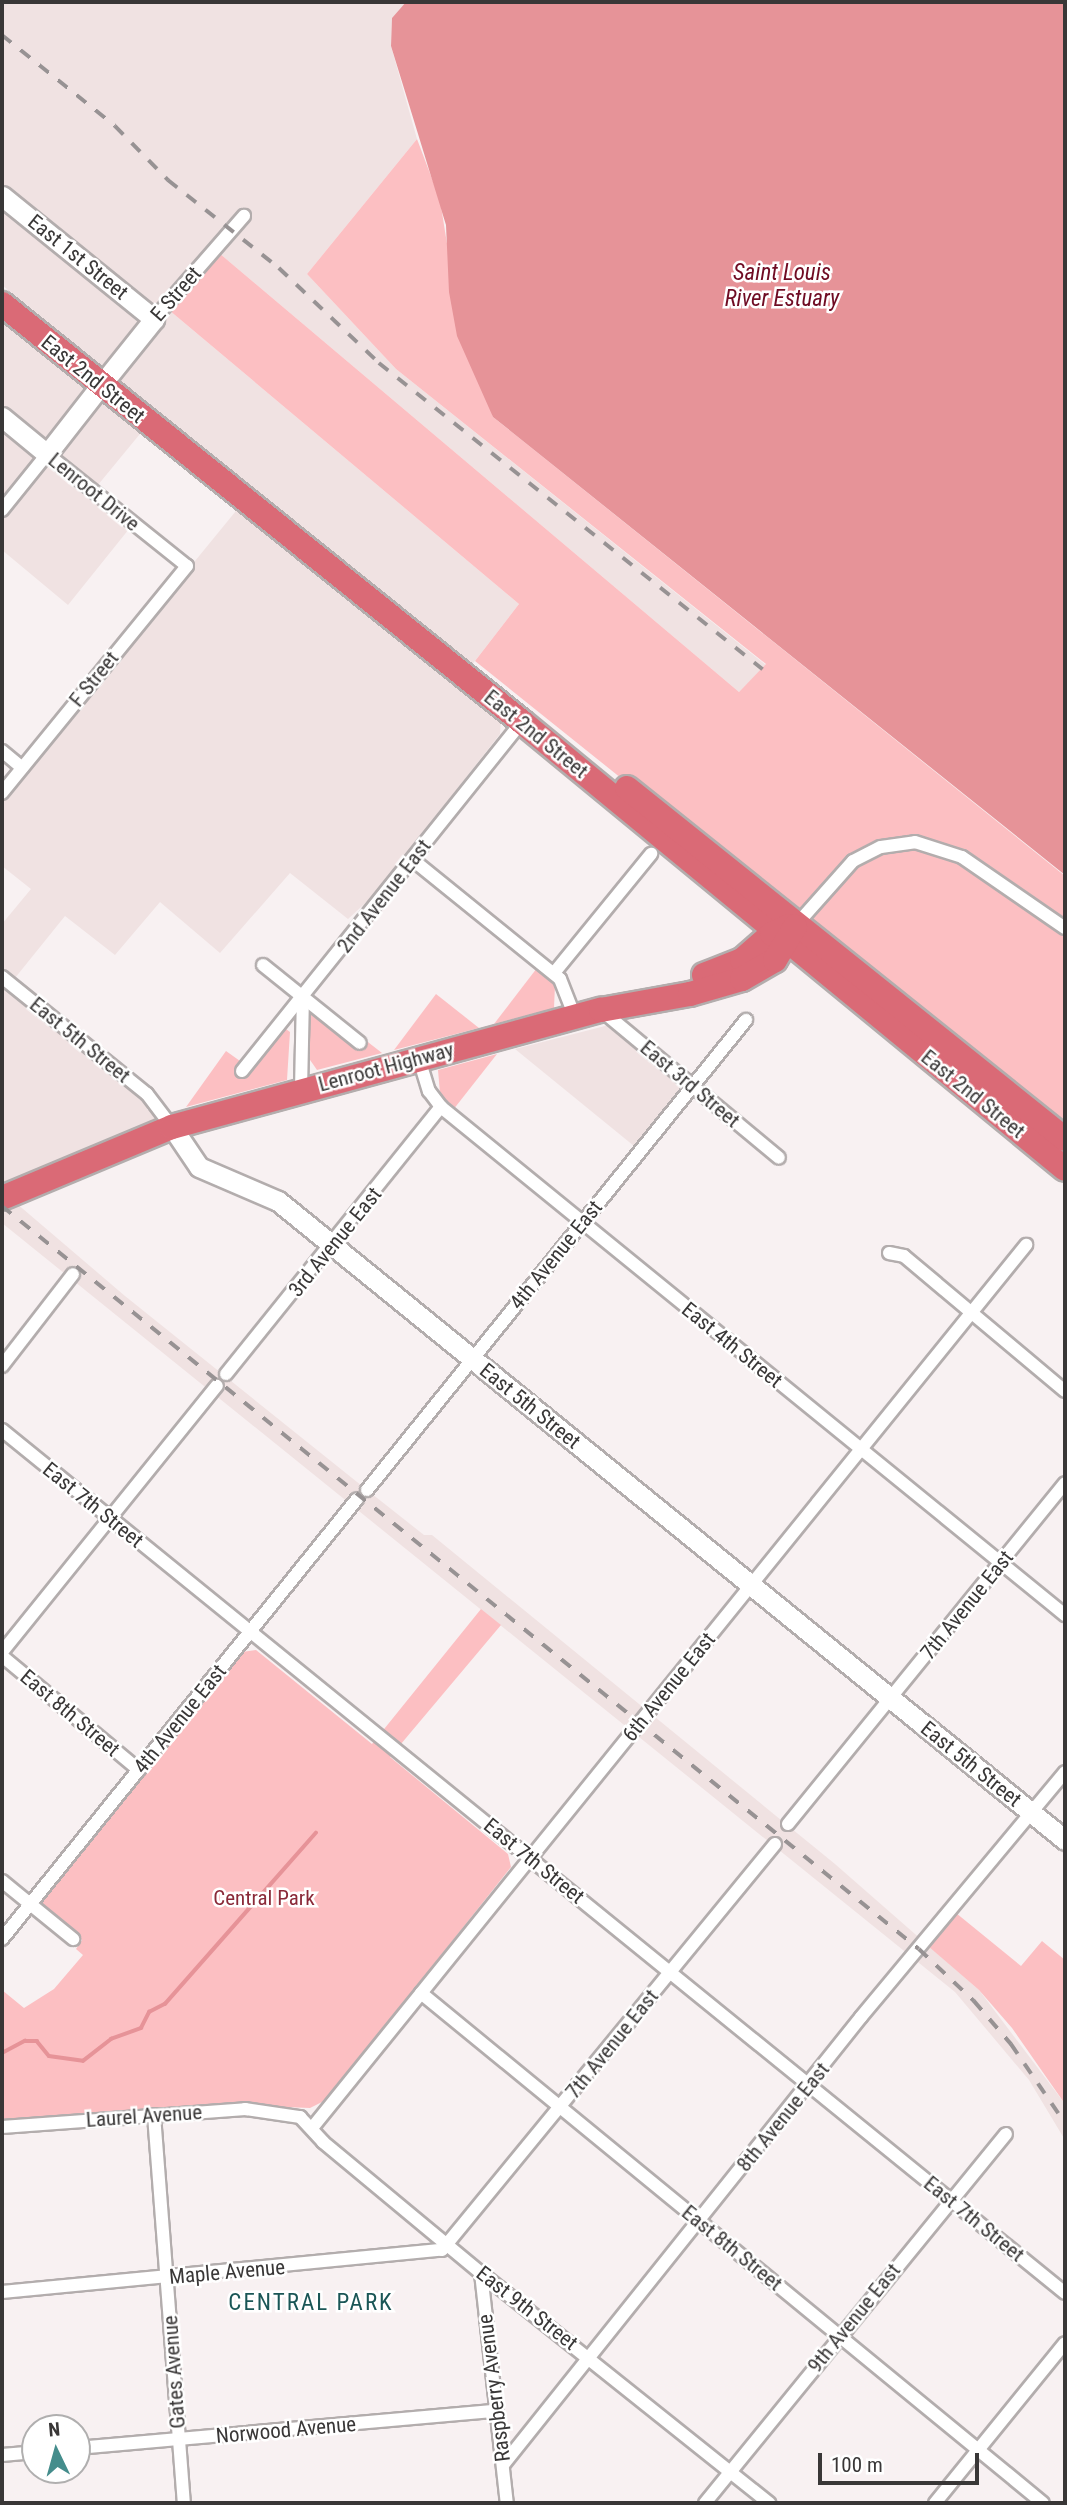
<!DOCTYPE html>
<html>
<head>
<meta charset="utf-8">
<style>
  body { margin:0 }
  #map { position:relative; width:1067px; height:2505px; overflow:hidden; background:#f8f1f2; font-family:"Roboto Condensed",sans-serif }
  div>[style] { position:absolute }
  .built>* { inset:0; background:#f0e2e2 }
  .green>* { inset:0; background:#fcbfc2 }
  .water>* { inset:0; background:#e69398 }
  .stream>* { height:3.5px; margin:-1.75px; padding:0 1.75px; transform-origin:1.75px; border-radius:1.75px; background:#e69398 }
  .roads { filter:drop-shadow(2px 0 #b3adad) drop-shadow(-2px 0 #b3adad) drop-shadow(0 2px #b3adad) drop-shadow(0 -2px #b3adad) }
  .street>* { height:12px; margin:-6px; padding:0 6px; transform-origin:6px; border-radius:6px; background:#fff }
  .secondary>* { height:19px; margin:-9.5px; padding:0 9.5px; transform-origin:9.5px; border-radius:9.5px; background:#fff }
  .highway>* { height:24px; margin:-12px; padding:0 12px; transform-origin:12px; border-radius:12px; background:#da6a76 }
  .rail>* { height:3.5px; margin-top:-1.75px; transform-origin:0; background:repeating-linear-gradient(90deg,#979293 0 12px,transparent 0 24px) }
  span { translate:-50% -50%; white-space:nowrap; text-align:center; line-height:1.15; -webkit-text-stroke:5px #fff; paint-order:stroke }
  .street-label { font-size:21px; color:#393737 }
  .park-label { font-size:21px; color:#8a2938 }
  .water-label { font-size:23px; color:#6f0b23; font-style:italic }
  .neighbourhood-label { font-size:23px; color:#1a5656; letter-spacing:2px }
  .frame { position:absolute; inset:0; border:4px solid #393737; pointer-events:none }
  .north { position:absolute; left:21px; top:2414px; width:70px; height:70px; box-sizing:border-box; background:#fff; border:2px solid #b0afaf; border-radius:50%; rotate:355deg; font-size:19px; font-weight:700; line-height:28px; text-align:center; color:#393737 }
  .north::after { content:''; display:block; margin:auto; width:24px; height:32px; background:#458d8c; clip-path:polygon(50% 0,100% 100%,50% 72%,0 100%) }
  .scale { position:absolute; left:818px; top:2453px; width:161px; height:32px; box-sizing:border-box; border:4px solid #393737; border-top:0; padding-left:9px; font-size:21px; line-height:24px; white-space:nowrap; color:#393737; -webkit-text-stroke:5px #fff; paint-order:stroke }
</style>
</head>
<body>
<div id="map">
  <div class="built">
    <i style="clip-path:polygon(2px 2px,406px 2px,392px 18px,391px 46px,417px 139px,307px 274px,396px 369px,766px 665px,739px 692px,213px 248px,169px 310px,519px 604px,471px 666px,2px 285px)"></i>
    <i style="clip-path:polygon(2px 304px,144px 429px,93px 491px,133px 524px,68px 605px,2px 550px)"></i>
    <i style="clip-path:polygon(240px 506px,501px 718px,500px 734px,374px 895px,348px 919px,290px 873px,220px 953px,160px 902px,115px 955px,65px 916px,15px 978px,2px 968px,2px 924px,31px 889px,2px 866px,2px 797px)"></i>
    <i style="clip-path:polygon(2px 977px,147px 1094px,147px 1110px,163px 1111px,172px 1127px,109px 1140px,2px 1183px)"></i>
    <i style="clip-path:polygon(609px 1025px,681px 1087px,634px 1146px,515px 1049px)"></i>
    <i style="clip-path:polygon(2px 1191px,125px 1296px,367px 1490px,424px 1535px,432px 1535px,835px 1864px,979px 1990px,1065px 2104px,1065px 2140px,1029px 2080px,955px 1992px,2px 1223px)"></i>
  </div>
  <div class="green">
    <i style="clip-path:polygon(417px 139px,440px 200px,448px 250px,493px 417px,1065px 876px,1065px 1134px,475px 661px,519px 604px,169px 310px,219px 253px,739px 692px,766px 664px,396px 369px,307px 274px)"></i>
    <i style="clip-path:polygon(537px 968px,555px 985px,554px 1008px,494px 1024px)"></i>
    <i style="clip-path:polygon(436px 994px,479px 1028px,394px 1050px)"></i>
    <i style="clip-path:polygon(308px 1010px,364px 1039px,382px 1053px,317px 1070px,308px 1057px)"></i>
    <i style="clip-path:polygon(283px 1027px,290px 1032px,287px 1080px,186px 1107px,226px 1051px,240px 1061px,236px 1069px,243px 1075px)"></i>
    <i style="clip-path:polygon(497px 1054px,453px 1110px,440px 1093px,438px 1070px)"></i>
    <i style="clip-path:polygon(481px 1609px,501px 1625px,390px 1757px,508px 1854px,511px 1867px,326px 2100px,310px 2108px,207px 2104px,2px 2122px,2px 1990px,24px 2008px,54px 1989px,83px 1955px,76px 1949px,82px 1940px,38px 1901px,242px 1652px,256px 1650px,372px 1744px)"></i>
    <i style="clip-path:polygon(956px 1913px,1021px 1966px,1042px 1941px,1065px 1960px,1065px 2104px,1012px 2028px,979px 1990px,928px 1946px)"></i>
  </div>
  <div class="water">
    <i style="clip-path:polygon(406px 2px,1065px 2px,1065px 875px,493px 417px,457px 336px,449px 292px,446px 225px,391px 46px,392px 18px)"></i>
  </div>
  <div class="stream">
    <i style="left:2px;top:2053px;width:26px;rotate:-28deg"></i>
    <i style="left:25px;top:2041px;width:12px"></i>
    <i style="left:37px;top:2041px;width:19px;rotate:51deg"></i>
    <i style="left:49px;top:2056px;width:34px;rotate:8deg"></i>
    <i style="left:83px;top:2061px;width:36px;rotate:-38deg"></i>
    <i style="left:111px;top:2039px;width:32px;rotate:-20deg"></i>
    <i style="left:141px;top:2028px;width:18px;rotate:-63deg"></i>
    <i style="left:149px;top:2012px;width:18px;rotate:-27deg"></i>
    <i style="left:165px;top:2004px;width:228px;rotate:-48.6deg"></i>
  </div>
  <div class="roads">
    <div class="street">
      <i style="left:154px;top:319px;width:137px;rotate:-48.9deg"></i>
      <i style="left:2px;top:510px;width:72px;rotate:-51.2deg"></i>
      <i style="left:47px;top:454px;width:179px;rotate:38.7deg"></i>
      <i style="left:187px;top:566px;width:293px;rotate:129.2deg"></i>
      <i style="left:2px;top:751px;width:26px;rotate:40deg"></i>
      <i style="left:413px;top:860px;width:189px;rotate:39deg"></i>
      <i style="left:560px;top:979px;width:41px;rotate:68.5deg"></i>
      <i style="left:797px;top:924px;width:84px;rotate:-48.4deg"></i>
      <i style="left:853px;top:861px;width:31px;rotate:-27deg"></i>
      <i style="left:881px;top:847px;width:34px;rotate:-8deg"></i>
      <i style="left:915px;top:842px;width:49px;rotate:17.7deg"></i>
      <i style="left:962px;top:857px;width:125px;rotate:34.6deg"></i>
      <i style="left:263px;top:965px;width:124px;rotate:38.8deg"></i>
      <i style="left:554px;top:973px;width:154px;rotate:-50.8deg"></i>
      <i style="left:2px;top:977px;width:186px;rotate:38.9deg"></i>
      <i style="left:147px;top:1094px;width:41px;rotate:52.9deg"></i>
      <i style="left:601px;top:1010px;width:231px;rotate:39.7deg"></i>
      <i style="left:419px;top:1059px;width:34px;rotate:73deg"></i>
      <i style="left:429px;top:1091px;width:20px;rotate:53deg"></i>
      <i style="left:441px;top:1107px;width:805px;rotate:39.15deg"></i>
      <i style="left:242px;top:1071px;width:447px;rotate:-51.3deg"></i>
      <i style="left:301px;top:1090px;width:93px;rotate:-88.8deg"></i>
      <i style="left:889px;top:1253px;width:15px;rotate:11deg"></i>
      <i style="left:904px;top:1256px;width:210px;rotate:40deg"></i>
      <i style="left:2px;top:1366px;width:116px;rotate:-52.3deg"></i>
      <i style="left:226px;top:1374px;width:343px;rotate:-51.2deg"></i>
      <i style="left:2px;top:1430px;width:1369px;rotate:39.07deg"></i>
      <i style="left:367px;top:1490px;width:604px;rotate:-51.12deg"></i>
      <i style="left:2px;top:1652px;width:342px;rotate:-51.1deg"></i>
      <i style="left:2px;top:1656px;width:178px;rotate:39.8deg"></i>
      <i style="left:788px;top:1824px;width:439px;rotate:-50.9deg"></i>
      <i style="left:2px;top:1881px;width:92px;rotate:39.2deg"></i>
      <i style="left:2px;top:1939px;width:565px;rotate:-51.1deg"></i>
      <i style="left:421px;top:1993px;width:804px;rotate:39.35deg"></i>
      <i style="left:154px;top:2115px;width:389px;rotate:85.6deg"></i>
      <i style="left:2px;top:2127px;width:244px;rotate:-4.2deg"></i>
      <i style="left:245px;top:2109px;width:56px;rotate:8.3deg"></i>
      <i style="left:300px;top:2117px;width:34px;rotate:47deg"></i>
      <i style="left:323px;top:2142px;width:205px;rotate:39.7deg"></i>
      <i style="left:481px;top:2273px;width:369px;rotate:38.6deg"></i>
      <i style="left:312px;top:2128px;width:1136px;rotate:-51.04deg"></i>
      <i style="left:481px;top:2273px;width:231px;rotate:83.6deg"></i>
      <i style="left:2px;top:2292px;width:442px;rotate:-5.5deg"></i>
      <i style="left:442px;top:2250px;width:525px;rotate:-50.64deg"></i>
      <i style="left:77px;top:2448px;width:420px;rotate:-5.1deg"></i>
      <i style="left:2px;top:2455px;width:33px;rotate:-5deg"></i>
      <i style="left:503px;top:2465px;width:573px;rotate:-51.37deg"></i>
      <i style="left:861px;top:2017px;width:319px;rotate:-50.2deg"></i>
      <i style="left:705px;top:2503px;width:476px;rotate:-50.8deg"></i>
      <i style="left:935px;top:2503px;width:206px;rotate:-50.9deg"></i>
    </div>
    <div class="secondary">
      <i style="left:2px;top:196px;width:196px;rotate:39deg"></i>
      <i style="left:154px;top:319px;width:70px;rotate:128.7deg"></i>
      <i style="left:2px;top:417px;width:58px;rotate:39.4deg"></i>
      <i style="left:47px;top:454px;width:88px;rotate:-52deg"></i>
      <i style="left:172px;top:1127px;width:48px;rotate:56deg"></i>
      <i style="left:199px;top:1167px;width:86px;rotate:23.3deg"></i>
      <i style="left:278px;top:1201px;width:1014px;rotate:39.07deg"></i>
    </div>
    <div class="highway">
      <i style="left:2px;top:304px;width:667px;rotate:38.79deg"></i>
      <i style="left:522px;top:722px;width:703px;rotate:39.46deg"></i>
      <i style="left:627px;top:788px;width:561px;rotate:38.71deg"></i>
      <i style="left:704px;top:975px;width:41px;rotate:-21.5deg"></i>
      <i style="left:742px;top:960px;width:40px;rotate:-41deg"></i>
      <i style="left:772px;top:934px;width:19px;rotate:-25deg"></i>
      <i style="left:2px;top:1198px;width:184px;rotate:-22.7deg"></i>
      <i style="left:172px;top:1127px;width:445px;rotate:-15.3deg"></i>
      <i style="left:601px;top:1010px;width:90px;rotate:-10.2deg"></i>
      <i style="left:690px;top:994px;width:54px;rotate:-16.1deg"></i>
      <i style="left:742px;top:979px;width:38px;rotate:-30deg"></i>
      <i style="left:775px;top:960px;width:39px;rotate:-59deg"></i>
    </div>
  </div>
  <div class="rail">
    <i style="left:2px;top:35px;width:145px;rotate:38.8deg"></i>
    <i style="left:115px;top:126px;width:76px;rotate:45.5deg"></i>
    <i style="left:168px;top:180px;width:142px;rotate:38.4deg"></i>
    <i style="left:279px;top:268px;width:138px;rotate:43.5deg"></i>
    <i style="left:379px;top:363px;width:491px;rotate:38.6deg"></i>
    <i style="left:2px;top:1206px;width:1180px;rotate:39.02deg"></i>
    <i style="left:919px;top:1949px;width:76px;rotate:43.4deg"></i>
    <i style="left:974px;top:2001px;width:57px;rotate:49.3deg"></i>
    <i style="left:1011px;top:2044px;width:96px;rotate:55.6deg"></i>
  </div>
  <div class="street-label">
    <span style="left:78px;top:257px;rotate:39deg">East 1st Street</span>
    <span style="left:176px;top:294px;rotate:-49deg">E Street</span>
    <span style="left:93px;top:379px;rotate:39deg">East 2nd Street</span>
    <span style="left:94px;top:492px;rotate:39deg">Lenroot Drive</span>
    <span style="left:94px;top:679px;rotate:-51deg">F Street</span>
    <span style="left:536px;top:734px;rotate:39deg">East 2nd Street</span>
    <span style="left:384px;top:896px;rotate:-52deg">2nd Avenue East</span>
    <span style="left:80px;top:1040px;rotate:39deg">East 5th Street</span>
    <span style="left:386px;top:1067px;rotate:-15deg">Lenroot Highway</span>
    <span style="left:690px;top:1084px;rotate:40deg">East 3rd Street</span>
    <span style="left:973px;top:1094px;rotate:39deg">East 2nd Street</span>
    <span style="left:335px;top:1242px;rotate:-51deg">3rd Avenue East</span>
    <span style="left:556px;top:1255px;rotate:-51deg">4th Avenue East</span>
    <span style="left:732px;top:1345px;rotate:39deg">East 4th Street</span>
    <span style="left:530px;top:1406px;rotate:39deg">East 5th Street</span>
    <span style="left:93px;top:1505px;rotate:39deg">East 7th Street</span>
    <span style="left:967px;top:1605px;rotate:-51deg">7th Avenue East</span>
    <span style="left:669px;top:1687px;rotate:-51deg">6th Avenue East</span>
    <span style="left:70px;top:1713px;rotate:40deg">East 8th Street</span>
    <span style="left:180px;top:1719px;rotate:-51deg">4th Avenue East</span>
    <span style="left:971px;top:1764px;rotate:39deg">East 5th Street</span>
    <span style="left:534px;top:1861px;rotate:39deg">East 7th Street</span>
    <span style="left:612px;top:2044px;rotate:-51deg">7th Avenue East</span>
    <span style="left:144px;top:2116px;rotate:-4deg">Laurel Avenue</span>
    <span style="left:783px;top:2117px;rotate:-51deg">8th Avenue East</span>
    <span style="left:974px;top:2219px;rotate:39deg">East 7th Street</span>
    <span style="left:732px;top:2248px;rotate:39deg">East 8th Street</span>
    <span style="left:227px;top:2272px;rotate:-5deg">Maple Avenue</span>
    <span style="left:527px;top:2308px;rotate:38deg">East 9th Street</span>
    <span style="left:854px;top:2318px;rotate:-51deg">9th Avenue East</span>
    <span style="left:174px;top:2372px;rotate:-94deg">Gates Avenue</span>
    <span style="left:494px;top:2388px;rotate:-97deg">Raspberry Avenue</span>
    <span style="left:286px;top:2430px;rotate:-5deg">Norwood Avenue</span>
  </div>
  <div class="park-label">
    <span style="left:264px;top:1898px">Central Park</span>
  </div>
  <div class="water-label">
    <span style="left:782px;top:286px">Saint Louis<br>River Estuary</span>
  </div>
  <div class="neighbourhood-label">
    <span style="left:311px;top:2303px">CENTRAL PARK</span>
  </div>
  <div class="frame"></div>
  <div class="north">N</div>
  <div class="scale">100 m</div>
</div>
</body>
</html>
